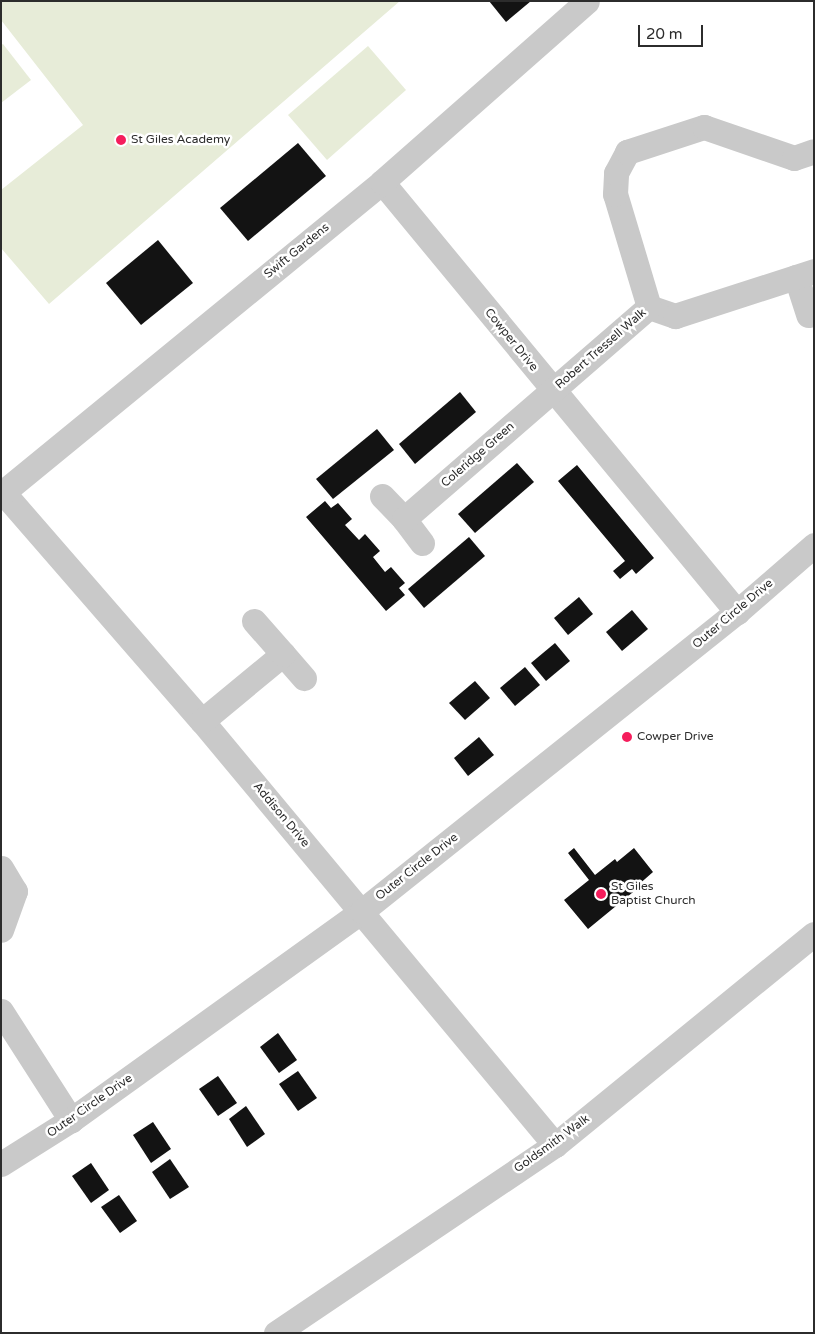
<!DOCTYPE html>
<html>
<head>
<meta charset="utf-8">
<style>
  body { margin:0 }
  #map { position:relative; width:815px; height:1334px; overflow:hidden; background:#fff; font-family:"Varela Round",sans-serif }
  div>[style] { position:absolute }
  .green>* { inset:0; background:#e7ecd8 }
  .building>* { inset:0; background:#131313 }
  .street>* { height:25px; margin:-12.5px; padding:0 12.5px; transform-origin:12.5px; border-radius:12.5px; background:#c9c9c9 }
  .dots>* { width:14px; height:14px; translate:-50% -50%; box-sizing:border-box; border:2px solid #fff; border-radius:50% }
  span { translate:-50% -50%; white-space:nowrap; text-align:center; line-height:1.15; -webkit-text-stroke:5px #fff; paint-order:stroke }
  .poi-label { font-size:12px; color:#2c2c2c }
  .left { translate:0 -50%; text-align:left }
  .street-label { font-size:12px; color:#2c2c2c }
  .frame { position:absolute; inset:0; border:2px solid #2c2c2c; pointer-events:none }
  .scale { position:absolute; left:638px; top:25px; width:65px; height:22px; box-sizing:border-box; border:2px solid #2c2c2c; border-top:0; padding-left:6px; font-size:15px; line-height:18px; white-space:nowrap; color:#2c2c2c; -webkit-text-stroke:4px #fff; paint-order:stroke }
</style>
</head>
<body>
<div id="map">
  <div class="green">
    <i style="clip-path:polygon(1px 1px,400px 1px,49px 304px,1px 248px,1px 190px,83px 125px,1px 20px)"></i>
    <i style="clip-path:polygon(3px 44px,31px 80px,1px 103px,1px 45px)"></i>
    <i style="clip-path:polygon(368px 46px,406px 90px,327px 160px,288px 115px)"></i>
  </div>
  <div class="building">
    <i style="clip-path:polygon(489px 1px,531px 1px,506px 22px)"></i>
    <i style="clip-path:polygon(298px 143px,326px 176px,248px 241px,220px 208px)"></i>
    <i style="clip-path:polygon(158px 240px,193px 283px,141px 325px,106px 283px)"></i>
    <i style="clip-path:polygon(460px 392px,476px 412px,415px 464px,399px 444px)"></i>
    <i style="clip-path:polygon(377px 429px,394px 450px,333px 499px,316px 479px)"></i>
    <i style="clip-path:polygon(517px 463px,534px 482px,475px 533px,458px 514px)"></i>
    <i style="clip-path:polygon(577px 465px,654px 558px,636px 574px,632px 569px,620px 579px,613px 571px,625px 561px,558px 481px)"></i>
    <i style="clip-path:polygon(325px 501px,331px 508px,338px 503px,352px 519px,345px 525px,359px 540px,365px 534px,380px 551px,373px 557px,385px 572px,391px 567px,405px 583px,399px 588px,405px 595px,386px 611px,306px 517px)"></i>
    <i style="clip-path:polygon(469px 537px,485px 556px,424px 608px,408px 589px)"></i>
    <i style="clip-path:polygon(579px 597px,593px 614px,568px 635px,554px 618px)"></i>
    <i style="clip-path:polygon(632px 610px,648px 629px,622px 651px,606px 632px)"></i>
    <i style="clip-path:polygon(555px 643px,570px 661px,546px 681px,531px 663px)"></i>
    <i style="clip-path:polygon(525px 667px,540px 685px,515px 706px,500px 688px)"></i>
    <i style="clip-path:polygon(475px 681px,490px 698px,465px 720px,449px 703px)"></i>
    <i style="clip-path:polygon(479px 737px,494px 755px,468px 776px,454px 758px)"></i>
    <i style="clip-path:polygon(574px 848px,595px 875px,615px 859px,617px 862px,634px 848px,653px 872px,637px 886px,638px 888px,588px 929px,564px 900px,589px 880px,568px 853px)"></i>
    <i style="clip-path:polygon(278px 1033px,297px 1060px,279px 1073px,260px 1047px)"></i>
    <i style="clip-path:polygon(298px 1071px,317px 1098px,298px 1111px,279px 1084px)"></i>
    <i style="clip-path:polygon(218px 1076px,237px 1103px,218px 1116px,199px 1089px)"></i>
    <i style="clip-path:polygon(246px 1106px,265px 1134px,247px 1147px,229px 1119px)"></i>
    <i style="clip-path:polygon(153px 1122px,171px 1149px,151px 1163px,133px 1135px)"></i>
    <i style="clip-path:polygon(170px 1159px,189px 1187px,170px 1199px,152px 1172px)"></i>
    <i style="clip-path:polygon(91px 1163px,109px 1190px,91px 1203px,72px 1176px)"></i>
    <i style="clip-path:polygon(119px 1195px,137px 1221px,120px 1233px,101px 1207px)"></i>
  </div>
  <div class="street">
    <i style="left:382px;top:182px;width:558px;rotate:50.46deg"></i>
    <i style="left:796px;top:277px;width:40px;rotate:72deg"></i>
    <i style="left:649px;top:307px;width:28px;rotate:19deg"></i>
    <i style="left:675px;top:316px;width:146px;rotate:-17.9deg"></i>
    <i style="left:1px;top:490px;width:306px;rotate:49deg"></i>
    <i style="left:202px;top:721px;width:552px;rotate:50.22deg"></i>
    <i style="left:1px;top:494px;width:492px;rotate:-39.3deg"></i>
    <i style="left:382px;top:182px;width:273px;rotate:-41.4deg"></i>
    <i style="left:382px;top:496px;width:32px;rotate:46deg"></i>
    <i style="left:422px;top:543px;width:30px;rotate:-127deg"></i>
    <i style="left:404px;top:519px;width:324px;rotate:-40.9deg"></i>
    <i style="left:649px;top:307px;width:118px;rotate:-106.7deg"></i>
    <i style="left:615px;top:194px;width:21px;rotate:-87deg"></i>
    <i style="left:616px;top:173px;width:24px;rotate:-62deg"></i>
    <i style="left:627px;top:152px;width:81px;rotate:-18deg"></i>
    <i style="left:704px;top:127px;width:95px;rotate:19deg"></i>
    <i style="left:794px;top:158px;width:21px;rotate:-19deg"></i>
    <i style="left:283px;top:654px;width:32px;rotate:49deg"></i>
    <i style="left:202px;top:721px;width:105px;rotate:-39.6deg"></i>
    <i style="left:283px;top:654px;width:44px;rotate:-131.3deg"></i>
    <i style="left:1px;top:868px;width:27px;rotate:59deg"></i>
    <i style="left:15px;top:891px;width:41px;rotate:109.7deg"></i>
    <i style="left:1px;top:1011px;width:130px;rotate:57.3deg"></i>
    <i style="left:1px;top:1164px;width:83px;rotate:-32.2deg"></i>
    <i style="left:71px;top:1120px;width:358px;rotate:-35.7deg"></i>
    <i style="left:362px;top:911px;width:480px;rotate:-38.6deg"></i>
    <i style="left:737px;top:612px;width:102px;rotate:-41deg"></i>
    <i style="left:276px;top:1333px;width:336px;rotate:-34deg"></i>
    <i style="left:555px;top:1145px;width:334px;rotate:-39.2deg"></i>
  </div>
  <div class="dots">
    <i style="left:121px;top:140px;background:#f51d5c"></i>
    <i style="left:627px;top:737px;background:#f51d5c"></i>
    <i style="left:601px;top:894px;background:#f51d5c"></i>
  </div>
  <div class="poi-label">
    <span class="left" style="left:131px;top:140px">St Giles Academy</span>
    <span class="left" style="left:637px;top:737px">Cowper Drive</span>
    <span class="left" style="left:611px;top:894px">St Giles<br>Baptist Church</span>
  </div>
  <div class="street-label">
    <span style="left:297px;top:251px;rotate:-39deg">Swift Gardens</span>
    <span style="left:511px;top:340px;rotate:51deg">Cowper Drive</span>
    <span style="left:601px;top:349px;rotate:-41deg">Robert Tressell Walk</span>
    <span style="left:478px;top:455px;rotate:-41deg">Coleridge Green</span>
    <span style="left:733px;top:614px;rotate:-40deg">Outer Circle Drive</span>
    <span style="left:281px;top:815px;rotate:50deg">Addison Drive</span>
    <span style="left:417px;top:867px;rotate:-38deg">Outer Circle Drive</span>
    <span style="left:90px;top:1106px;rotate:-35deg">Outer Circle Drive</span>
    <span style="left:552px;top:1144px;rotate:-36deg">Goldsmith Walk</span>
  </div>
  <div class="frame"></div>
  <div class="scale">20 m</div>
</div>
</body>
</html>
